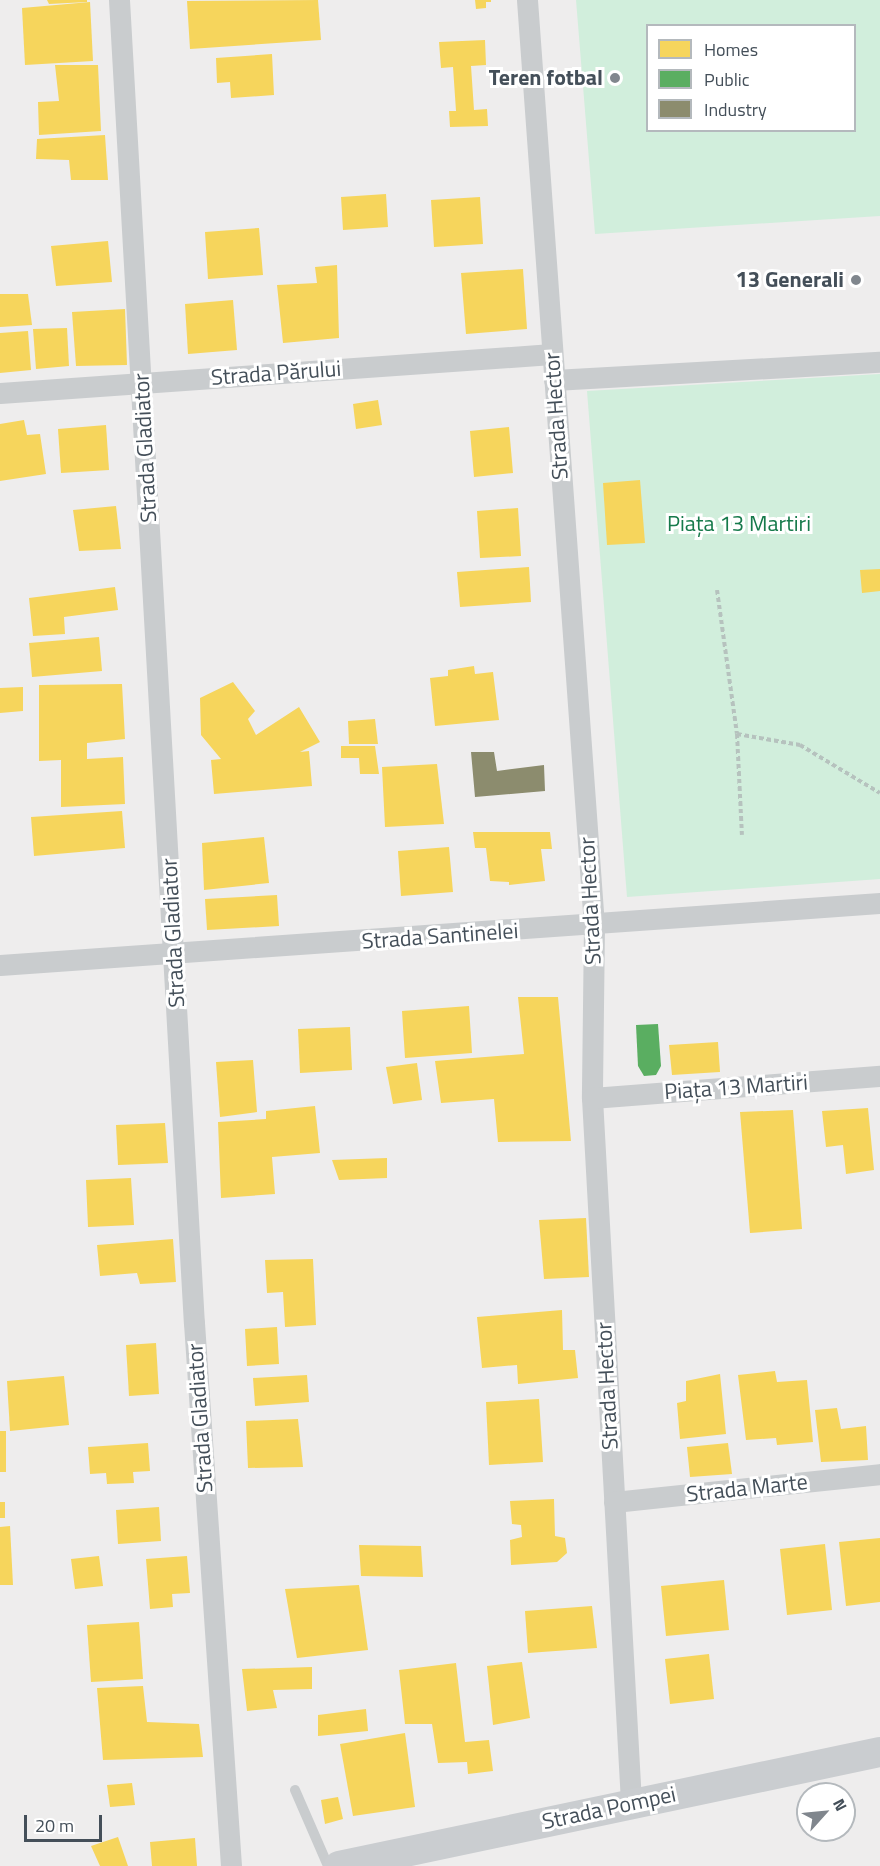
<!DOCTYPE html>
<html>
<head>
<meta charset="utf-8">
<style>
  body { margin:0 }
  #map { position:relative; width:880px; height:1866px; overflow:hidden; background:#eeeded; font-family:"Titillium Web",sans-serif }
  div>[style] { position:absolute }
  .green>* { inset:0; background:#d1eedc }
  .homes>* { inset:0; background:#f6d55c }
  .public>* { inset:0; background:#5aae61 }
  .industry>* { inset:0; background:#8c8c6e }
  .path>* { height:4px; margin-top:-2px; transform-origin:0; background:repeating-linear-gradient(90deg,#b6c2be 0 4.5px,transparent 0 7.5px) }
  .service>* { height:10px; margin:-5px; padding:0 5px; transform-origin:5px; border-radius:5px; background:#c9ccce }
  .minor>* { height:21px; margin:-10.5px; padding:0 10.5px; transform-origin:10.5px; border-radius:10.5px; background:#c9ccce }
  .secondary>* { height:30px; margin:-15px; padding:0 15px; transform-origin:15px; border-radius:15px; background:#cacdd0 }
  .dots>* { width:16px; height:16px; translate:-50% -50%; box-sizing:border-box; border:3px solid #fff; border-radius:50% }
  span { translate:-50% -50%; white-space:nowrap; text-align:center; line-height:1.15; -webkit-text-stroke:6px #fff; paint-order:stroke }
  .poi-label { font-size:22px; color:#444f59; font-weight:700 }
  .right { translate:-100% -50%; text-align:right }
  .street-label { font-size:22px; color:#444f59 }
  .park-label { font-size:22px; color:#167a4b }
  .legend { position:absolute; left:646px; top:24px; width:210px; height:108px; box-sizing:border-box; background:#fff; border:2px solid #b4b9bd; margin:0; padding:8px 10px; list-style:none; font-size:18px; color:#444f59 }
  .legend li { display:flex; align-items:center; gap:12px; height:30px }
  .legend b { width:30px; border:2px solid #b4b9bd }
  .north { position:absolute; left:796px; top:1782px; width:60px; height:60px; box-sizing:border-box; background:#fff; border:2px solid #b4b9bd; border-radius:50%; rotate:63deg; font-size:16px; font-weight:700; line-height:24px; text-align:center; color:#444f59 }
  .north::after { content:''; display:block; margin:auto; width:21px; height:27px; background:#80868d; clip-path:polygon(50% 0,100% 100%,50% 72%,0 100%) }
  .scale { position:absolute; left:24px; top:1815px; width:78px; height:27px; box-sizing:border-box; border:3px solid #444f59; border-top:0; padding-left:8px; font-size:18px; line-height:21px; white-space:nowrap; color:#444f59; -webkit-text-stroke:4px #fff; paint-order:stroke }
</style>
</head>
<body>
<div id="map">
  <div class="green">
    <i style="clip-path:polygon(evenodd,576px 0,880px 0,880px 216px,595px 234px,576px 0,648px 26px,854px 26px,854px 130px,648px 130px,648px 26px)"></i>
    <i style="clip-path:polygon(880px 374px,880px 879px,627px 897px,587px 391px)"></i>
  </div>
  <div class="homes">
    <i style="clip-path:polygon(47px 0,87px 0,87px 2px,49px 4px)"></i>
    <i style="clip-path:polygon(318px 0,321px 40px,190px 49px,187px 1px)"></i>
    <i style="clip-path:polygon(475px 0,491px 0,491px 2px,486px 2px,486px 8px,476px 9px)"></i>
    <i style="clip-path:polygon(90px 2px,93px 61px,25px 65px,22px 8px)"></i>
    <i style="clip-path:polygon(485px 40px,486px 65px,471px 66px,474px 110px,487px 109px,488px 126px,450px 127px,449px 111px,456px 111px,453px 67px,441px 68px,439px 42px)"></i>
    <i style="clip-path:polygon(272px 54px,274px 95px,231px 98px,230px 82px,217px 83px,216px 58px)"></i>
    <i style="clip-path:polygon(55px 65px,98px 65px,101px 131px,39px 135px,38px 102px,59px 101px)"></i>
    <i style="clip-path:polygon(105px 135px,108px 180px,71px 180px,69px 160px,36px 159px,37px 139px)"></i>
    <i style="clip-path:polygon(386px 194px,388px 227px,343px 230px,341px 197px)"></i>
    <i style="clip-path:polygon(480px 197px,483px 244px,434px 247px,431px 200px)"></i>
    <i style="clip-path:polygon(259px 228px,263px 275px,208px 279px,205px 232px)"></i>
    <i style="clip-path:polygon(108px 241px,112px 282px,56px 286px,51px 246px)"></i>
    <i style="clip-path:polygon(337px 265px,339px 338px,283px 343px,277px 285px,317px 283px,315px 267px)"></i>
    <i style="clip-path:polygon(523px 269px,527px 329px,466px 334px,461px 273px)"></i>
    <i style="clip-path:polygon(0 294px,28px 294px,32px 325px,0 327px)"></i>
    <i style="clip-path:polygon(233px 300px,237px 350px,188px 354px,185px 304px)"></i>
    <i style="clip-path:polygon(125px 309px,127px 365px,76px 366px,72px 312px)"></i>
    <i style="clip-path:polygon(67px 328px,69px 366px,36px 369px,33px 329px)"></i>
    <i style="clip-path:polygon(28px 331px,31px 370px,0 373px,0 333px)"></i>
    <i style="clip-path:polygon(378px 400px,382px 425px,356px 429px,353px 404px)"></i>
    <i style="clip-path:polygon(24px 420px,27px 435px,40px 434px,46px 474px,0 481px,0 424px)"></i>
    <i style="clip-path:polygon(106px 425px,109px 470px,61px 473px,58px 429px)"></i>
    <i style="clip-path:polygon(509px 427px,513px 473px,474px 477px,470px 431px)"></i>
    <i style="clip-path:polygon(640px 480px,645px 543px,607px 545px,603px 483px)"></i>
    <i style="clip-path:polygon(116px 506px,121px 549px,79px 551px,73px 510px)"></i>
    <i style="clip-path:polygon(518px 508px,521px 556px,480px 558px,477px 511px)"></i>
    <i style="clip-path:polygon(529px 567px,531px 602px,460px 607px,457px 572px)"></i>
    <i style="clip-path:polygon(880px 569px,880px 591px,862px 593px,860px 570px)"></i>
    <i style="clip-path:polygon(115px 587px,118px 610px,64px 617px,65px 634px,33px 636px,29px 598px)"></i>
    <i style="clip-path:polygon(99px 637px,102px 671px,32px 677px,29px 643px)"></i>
    <i style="clip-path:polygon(474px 666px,475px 674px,493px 672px,499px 720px,435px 726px,430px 678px,448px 676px,448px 670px)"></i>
    <i style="clip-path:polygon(233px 682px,255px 711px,248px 719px,256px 735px,299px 707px,320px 742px,300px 752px,309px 751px,312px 786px,214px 794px,211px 760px,221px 759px,201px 735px,200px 698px)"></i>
    <i style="clip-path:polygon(122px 684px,125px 739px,87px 743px,87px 759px,123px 757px,125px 804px,61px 807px,61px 760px,39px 761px,39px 685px)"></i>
    <i style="clip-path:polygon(23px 687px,23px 711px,0 713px,0 688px)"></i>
    <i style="clip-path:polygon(375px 719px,378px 744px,349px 744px,348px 721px)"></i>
    <i style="clip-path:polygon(341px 746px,375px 746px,379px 774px,360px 774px,359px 758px,341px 758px)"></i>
    <i style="clip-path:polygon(437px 764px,444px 824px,385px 827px,382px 767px)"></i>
    <i style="clip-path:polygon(122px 811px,125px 848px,34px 856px,31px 817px)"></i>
    <i style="clip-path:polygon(473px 832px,550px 832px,552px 849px,541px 849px,545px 881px,509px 885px,509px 882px,490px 881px,486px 848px,475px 848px)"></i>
    <i style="clip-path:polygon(264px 837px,269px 883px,204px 890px,202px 843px)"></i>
    <i style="clip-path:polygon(449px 847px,453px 892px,401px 896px,398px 851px)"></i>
    <i style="clip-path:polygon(277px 895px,279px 926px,207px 930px,205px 899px)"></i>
    <i style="clip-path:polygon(518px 997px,558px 997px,571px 1141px,498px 1142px,494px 1099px,441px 1103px,435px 1061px,524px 1054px)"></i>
    <i style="clip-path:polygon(469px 1006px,472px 1053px,405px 1058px,402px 1011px)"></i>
    <i style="clip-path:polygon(350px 1027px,352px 1070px,300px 1073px,298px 1029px)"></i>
    <i style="clip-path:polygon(718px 1042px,720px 1072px,672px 1075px,669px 1045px)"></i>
    <i style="clip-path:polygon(253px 1060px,257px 1112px,220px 1117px,216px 1062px)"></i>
    <i style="clip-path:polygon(417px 1063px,422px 1100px,393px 1104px,386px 1067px)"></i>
    <i style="clip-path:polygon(315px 1106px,320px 1153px,272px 1157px,275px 1194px,221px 1198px,218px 1122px,266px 1119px,266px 1111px)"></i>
    <i style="clip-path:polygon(868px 1108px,874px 1170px,846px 1174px,843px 1145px,826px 1147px,822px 1111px)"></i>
    <i style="clip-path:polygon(793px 1110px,802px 1229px,750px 1233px,740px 1112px)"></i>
    <i style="clip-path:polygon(165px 1123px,168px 1163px,118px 1165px,116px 1125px)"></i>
    <i style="clip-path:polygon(387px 1158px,387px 1178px,339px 1180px,332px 1160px)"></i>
    <i style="clip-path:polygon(131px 1178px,134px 1225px,88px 1227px,86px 1180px)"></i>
    <i style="clip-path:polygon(586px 1218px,589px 1277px,544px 1279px,539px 1220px)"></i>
    <i style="clip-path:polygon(173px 1239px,176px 1282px,140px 1284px,137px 1273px,100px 1276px,97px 1245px)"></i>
    <i style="clip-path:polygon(313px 1259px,316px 1325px,285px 1327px,283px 1292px,267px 1293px,265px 1260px)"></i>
    <i style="clip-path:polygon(562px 1310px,563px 1350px,575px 1350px,578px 1378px,518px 1384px,517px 1365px,482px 1368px,477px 1317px)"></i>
    <i style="clip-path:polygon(277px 1327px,279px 1364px,247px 1366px,245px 1329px)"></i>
    <i style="clip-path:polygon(156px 1343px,159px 1394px,129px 1396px,126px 1345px)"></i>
    <i style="clip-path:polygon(775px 1371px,777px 1382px,807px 1380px,813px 1442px,777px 1445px,776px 1438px,746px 1440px,738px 1375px)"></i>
    <i style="clip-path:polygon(720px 1374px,726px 1434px,680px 1439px,677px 1403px,686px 1401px,686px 1381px)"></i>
    <i style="clip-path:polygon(307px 1375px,309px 1402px,255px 1406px,253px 1378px)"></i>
    <i style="clip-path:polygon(64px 1376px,69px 1425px,10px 1431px,7px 1381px)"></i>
    <i style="clip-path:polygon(539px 1399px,543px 1462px,489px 1465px,486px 1402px)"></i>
    <i style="clip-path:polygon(837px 1408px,841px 1429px,866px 1426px,868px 1460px,821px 1462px,815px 1410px)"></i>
    <i style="clip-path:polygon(298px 1419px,303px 1467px,248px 1468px,246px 1421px)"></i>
    <i style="clip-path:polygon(0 1431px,6px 1431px,6px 1472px,0 1472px)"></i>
    <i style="clip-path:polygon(148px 1443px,150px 1471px,133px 1472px,134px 1483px,107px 1484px,106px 1473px,90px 1474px,88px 1447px)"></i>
    <i style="clip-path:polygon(728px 1443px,732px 1474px,690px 1477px,687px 1447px)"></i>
    <i style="clip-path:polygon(554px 1499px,555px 1536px,565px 1538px,567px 1553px,557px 1562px,511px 1565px,510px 1540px,522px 1537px,521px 1525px,512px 1524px,510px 1501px)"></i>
    <i style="clip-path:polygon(0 1502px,5px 1502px,5px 1518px,0 1518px)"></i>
    <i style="clip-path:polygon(159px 1507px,161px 1541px,118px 1544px,116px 1510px)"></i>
    <i style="clip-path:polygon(10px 1526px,13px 1585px,0 1585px,0 1527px)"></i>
    <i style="clip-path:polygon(880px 1538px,880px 1602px,846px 1606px,839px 1542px)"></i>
    <i style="clip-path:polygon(825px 1544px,832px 1610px,787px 1615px,780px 1549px)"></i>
    <i style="clip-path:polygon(359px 1545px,421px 1546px,423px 1577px,361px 1576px)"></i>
    <i style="clip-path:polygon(99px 1556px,103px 1586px,75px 1589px,71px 1559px)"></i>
    <i style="clip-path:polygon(187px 1556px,190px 1593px,172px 1594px,173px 1607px,150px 1609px,146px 1559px)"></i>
    <i style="clip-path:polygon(724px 1580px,729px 1630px,666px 1636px,661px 1586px)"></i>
    <i style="clip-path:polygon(359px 1585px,368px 1650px,297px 1658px,285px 1589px)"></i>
    <i style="clip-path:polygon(592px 1606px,597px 1648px,528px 1653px,525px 1611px)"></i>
    <i style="clip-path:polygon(139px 1622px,143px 1679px,91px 1682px,87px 1625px)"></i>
    <i style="clip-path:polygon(709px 1654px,714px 1699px,670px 1704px,665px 1659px)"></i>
    <i style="clip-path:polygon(522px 1662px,530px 1718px,493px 1725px,487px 1666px)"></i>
    <i style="clip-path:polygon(456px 1663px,465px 1742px,489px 1740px,493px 1771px,468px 1774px,467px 1762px,438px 1763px,432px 1724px,405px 1724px,399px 1670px)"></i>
    <i style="clip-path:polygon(312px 1667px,312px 1689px,273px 1690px,277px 1708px,247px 1711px,242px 1669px)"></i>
    <i style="clip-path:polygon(143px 1686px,147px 1722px,199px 1724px,203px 1757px,103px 1760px,97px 1688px)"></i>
    <i style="clip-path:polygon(366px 1709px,368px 1731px,318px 1736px,318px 1715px)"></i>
    <i style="clip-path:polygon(405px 1733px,415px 1807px,353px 1816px,340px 1744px)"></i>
    <i style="clip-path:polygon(132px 1783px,135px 1805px,110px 1807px,107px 1785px)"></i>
    <i style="clip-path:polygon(338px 1797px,343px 1819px,325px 1824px,321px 1800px)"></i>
    <i style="clip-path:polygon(118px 1837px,128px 1866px,100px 1866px,91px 1846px)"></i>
    <i style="clip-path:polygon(195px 1838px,197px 1866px,152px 1866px,150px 1842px)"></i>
  </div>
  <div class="public">
    <i style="clip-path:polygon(658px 1024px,661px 1066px,656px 1075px,644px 1076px,638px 1066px,636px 1025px)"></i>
  </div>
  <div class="industry">
    <i style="clip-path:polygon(471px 752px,494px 752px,497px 771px,544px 765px,545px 791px,475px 797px)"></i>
  </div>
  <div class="path">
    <i style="left:717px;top:590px;width:145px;rotate:82.1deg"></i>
    <i style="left:737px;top:734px;width:101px;rotate:87.2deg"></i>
    <i style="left:737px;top:734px;width:64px;rotate:9.9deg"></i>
    <i style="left:800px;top:745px;width:93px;rotate:31deg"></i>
  </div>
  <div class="service">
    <i style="left:295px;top:1790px;width:83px;rotate:66.5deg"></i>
  </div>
  <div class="minor">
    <i style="left:119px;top:0;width:1325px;rotate:86.76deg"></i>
    <i style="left:194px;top:1323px;width:544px;rotate:86.1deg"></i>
    <i style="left:527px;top:0;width:927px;rotate:85.86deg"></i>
    <i style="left:594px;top:925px;width:173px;rotate:90.7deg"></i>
    <i style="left:592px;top:1098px;width:706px;rotate:86.83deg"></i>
    <i style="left:554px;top:380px;width:326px;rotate:-3.2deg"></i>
    <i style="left:0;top:393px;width:553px;rotate:-4.04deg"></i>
    <i style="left:0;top:965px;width:882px;rotate:-4.03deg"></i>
    <i style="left:592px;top:1098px;width:289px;rotate:-4.4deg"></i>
    <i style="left:614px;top:1502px;width:267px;rotate:-6deg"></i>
  </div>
  <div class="secondary">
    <i style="left:339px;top:1866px;width:553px;rotate:-11.9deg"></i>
  </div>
  <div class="dots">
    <i style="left:615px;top:78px;background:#80868d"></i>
    <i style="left:856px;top:280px;background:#80868d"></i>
  </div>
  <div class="poi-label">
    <span class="right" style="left:603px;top:78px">Teren fotbal</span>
    <span class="right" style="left:844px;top:280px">13 Generali</span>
  </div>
  <div class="street-label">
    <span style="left:276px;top:373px;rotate:-4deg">Strada Părului</span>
    <span style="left:556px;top:416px;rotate:-94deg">Strada Hector</span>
    <span style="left:145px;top:448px;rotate:-93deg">Strada Gladiator</span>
    <span style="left:590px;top:901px;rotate:-93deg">Strada Hector</span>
    <span style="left:173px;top:933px;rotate:-93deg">Strada Gladiator</span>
    <span style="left:440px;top:936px;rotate:-4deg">Strada Santinelei</span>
    <span style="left:736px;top:1087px;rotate:-4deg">Piața 13 Martiri</span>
    <span style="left:607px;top:1386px;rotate:-93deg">Strada Hector</span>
    <span style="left:200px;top:1418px;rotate:-94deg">Strada Gladiator</span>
    <span style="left:747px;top:1488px;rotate:-6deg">Strada Marte</span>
    <span style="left:609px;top:1808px;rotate:-12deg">Strada Pompei</span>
  </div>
  <div class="park-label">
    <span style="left:739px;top:524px">Piața 13 Martiri</span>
  </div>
  <ul class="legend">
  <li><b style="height:16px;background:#f6d55c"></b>Homes</li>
  <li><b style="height:16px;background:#5aae61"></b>Public</li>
  <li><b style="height:16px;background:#8c8c6e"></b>Industry</li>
  </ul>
  <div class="north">N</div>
  <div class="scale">20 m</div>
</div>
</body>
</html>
